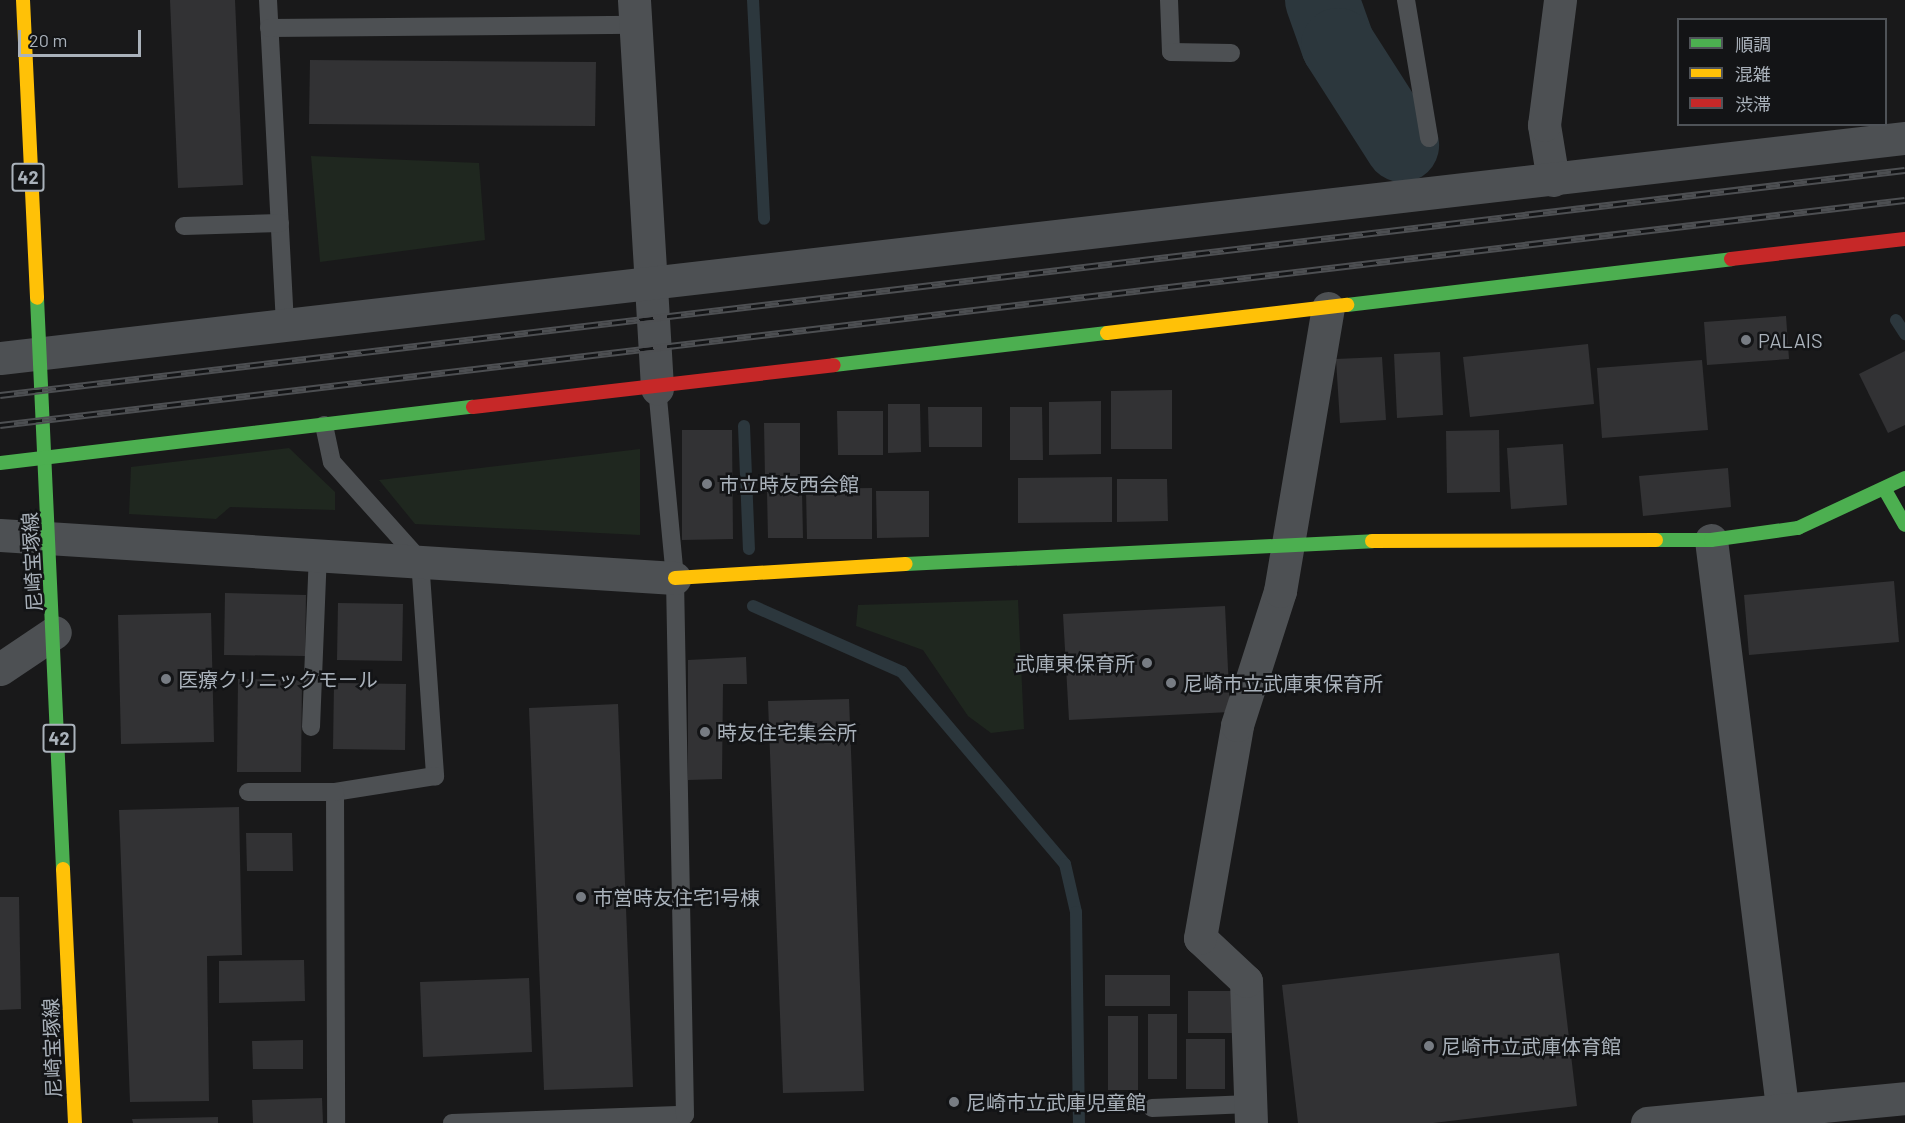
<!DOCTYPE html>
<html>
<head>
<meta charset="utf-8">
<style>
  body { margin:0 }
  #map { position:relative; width:1905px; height:1123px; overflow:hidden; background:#19191a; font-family:Barlow,"Noto Sans JP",sans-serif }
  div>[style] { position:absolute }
  .green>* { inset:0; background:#1f271f }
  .stream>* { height:12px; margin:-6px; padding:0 6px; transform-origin:6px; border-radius:6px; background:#2c373d }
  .river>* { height:74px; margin:-37px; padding:0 37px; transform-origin:37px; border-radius:37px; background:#2c373d }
  .building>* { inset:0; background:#323234 }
  .lane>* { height:18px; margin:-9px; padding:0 9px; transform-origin:9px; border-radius:9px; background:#4d5053 }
  .street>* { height:33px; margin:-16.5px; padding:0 16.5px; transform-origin:16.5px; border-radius:16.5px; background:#4d5053 }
  .fast>* { height:14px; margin:-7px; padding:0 7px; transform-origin:7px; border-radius:7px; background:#4caf50 }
  .slow>* { height:14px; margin:-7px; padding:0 7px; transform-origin:7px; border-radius:7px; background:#ffc107 }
  .jam>* { height:14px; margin:-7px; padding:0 7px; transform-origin:7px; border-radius:7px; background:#c62828 }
  .rail>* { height:7px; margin-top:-3.5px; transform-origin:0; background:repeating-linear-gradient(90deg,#131416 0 14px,#4d4f52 0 28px); box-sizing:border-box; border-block:2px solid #4d4f52 }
  .dots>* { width:16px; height:16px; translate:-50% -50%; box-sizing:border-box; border:3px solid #131416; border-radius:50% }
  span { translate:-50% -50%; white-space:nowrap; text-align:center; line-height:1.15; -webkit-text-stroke:5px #131416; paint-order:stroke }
  .shield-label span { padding:2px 4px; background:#131416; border:2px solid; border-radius:4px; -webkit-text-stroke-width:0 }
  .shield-label { font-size:18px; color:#aab2bb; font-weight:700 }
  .poi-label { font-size:20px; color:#aab2bb }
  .left { translate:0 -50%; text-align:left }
  .right { translate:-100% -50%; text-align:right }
  .street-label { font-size:20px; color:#aab2bb }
  .legend { position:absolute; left:1677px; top:18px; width:210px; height:108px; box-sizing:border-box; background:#131416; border:2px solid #4f5358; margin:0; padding:8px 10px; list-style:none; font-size:18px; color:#aab2bb }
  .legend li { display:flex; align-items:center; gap:12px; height:30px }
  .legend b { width:30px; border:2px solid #4f5358 }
  .scale { position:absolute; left:18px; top:30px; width:123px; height:27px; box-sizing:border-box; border:3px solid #aab2bb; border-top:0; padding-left:8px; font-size:18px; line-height:21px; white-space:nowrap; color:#aab2bb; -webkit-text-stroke:4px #131416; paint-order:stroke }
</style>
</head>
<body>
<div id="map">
  <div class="green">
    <i style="clip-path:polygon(311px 156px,479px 163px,485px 240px,320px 262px)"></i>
    <i style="clip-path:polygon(289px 448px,335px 492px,335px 510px,230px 507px,216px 519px,129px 514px,131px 467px)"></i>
    <i style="clip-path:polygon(640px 449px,640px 535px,415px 524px,379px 480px)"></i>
    <i style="clip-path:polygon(1018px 600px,1024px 729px,991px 733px,968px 716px,923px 650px,856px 626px,858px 605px)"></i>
  </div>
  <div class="stream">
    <i style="left:753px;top:0;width:219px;rotate:87.1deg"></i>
    <i style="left:1896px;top:320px;width:17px;rotate:57deg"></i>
    <i style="left:744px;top:426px;width:123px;rotate:87.7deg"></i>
    <i style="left:753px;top:606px;width:163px;rotate:23.9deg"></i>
    <i style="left:902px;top:672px;width:252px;rotate:49.7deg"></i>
    <i style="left:1065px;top:864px;width:49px;rotate:77.1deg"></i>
    <i style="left:1076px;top:912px;width:211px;rotate:89.2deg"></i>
  </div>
  <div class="river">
    <i style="left:1322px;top:0;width:48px;rotate:70.4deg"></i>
    <i style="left:1338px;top:45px;width:119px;rotate:57.4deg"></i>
  </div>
  <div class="building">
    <i style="clip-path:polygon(170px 0,235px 0,243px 185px,178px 188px)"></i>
    <i style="clip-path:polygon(310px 60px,596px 62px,595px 126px,309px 124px)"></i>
    <i style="clip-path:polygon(1786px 316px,1789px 359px,1707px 365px,1704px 322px)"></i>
    <i style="clip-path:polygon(1588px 344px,1594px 404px,1470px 417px,1463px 357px)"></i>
    <i style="clip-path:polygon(1905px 351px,1905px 425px,1888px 433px,1859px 374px)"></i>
    <i style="clip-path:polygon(1440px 352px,1443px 415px,1397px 418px,1394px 354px)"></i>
    <i style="clip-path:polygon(1382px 357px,1386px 420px,1340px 423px,1336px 359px)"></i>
    <i style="clip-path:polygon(1702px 360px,1708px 430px,1602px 438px,1597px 368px)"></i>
    <i style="clip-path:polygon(1172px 390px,1172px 449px,1111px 449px,1111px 391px)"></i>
    <i style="clip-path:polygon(1101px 401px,1101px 454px,1049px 455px,1049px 402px)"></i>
    <i style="clip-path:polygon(888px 404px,920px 404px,921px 452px,888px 453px)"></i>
    <i style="clip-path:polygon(928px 407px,982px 407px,982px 447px,929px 447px)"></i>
    <i style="clip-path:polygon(1010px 407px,1042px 407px,1043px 460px,1010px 460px)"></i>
    <i style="clip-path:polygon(837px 411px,883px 411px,883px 455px,838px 455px)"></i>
    <i style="clip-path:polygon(764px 423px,800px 423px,800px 477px,765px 478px)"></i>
    <i style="clip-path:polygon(682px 430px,732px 430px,733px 539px,682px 540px)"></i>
    <i style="clip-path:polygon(1499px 430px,1500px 492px,1447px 493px,1446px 431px)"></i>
    <i style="clip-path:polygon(1563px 444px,1567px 505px,1511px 509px,1507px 448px)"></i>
    <i style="clip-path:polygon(1728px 468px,1731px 507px,1643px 516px,1639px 476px)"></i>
    <i style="clip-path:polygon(1112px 477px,1112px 522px,1018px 523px,1018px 478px)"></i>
    <i style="clip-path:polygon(1117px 479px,1167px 479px,1168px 521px,1117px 522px)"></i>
    <i style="clip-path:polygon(872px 488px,872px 539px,807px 539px,806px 489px)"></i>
    <i style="clip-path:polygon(802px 491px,803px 538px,768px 538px,767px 492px)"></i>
    <i style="clip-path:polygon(876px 491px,929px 491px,929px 537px,877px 538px)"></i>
    <i style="clip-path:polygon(1894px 581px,1899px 642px,1749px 655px,1744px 595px)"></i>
    <i style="clip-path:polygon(225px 593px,306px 595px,305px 656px,224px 655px)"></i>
    <i style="clip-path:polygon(338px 603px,403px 604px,402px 661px,337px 660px)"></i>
    <i style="clip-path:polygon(1225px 606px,1230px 712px,1069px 720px,1063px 614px)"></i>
    <i style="clip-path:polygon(211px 613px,214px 742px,121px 744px,118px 615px)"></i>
    <i style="clip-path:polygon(746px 657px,747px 684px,723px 684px,722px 779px,688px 780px,688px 660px)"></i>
    <i style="clip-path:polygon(238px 679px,302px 680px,301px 772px,237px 772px)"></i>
    <i style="clip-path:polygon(334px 683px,406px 684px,405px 750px,333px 749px)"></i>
    <i style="clip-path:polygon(849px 699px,864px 1091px,783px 1093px,768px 701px)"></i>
    <i style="clip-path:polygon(618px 704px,633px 1087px,544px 1090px,529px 708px)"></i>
    <i style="clip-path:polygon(239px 807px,242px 955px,207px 956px,209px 1101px,130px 1102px,119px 810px)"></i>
    <i style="clip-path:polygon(246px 833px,292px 833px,293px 871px,247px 871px)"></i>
    <i style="clip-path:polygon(0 897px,19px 897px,21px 1009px,0 1010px)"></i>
    <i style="clip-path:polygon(1559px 953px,1577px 1106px,1433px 1123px,1298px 1123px,1282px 985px)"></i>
    <i style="clip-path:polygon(304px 960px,305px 1001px,219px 1003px,219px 961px)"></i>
    <i style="clip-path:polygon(1105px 975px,1170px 975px,1170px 1006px,1105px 1006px)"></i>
    <i style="clip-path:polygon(529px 978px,532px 1052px,423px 1057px,420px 982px)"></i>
    <i style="clip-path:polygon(1188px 991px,1233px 991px,1233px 1033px,1188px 1033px)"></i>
    <i style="clip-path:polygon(1148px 1014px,1177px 1014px,1177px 1079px,1148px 1079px)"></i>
    <i style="clip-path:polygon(1108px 1016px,1138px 1016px,1138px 1090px,1108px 1090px)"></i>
    <i style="clip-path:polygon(1186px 1039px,1225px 1039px,1225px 1089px,1186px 1089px)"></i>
    <i style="clip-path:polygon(303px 1040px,303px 1069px,253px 1069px,252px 1041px)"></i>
    <i style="clip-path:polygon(322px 1098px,323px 1123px,253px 1123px,252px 1100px)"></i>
    <i style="clip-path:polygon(218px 1117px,218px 1123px,133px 1123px,132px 1119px)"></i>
  </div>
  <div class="lane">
    <i style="left:268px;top:0;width:326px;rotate:87deg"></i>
    <i style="left:1169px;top:0;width:52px;rotate:87.8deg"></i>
    <i style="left:1171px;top:52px;width:60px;rotate:1deg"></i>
    <i style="left:1406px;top:0;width:140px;rotate:80.5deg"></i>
    <i style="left:269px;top:28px;width:366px;rotate:-0.5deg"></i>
    <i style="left:184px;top:226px;width:96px;rotate:-1.8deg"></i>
    <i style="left:324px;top:425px;width:38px;rotate:78deg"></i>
    <i style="left:332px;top:462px;width:132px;rotate:48.1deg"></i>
    <i style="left:420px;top:560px;width:217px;rotate:86deg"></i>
    <i style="left:435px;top:776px;width:101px;rotate:170.9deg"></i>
    <i style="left:335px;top:792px;width:331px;rotate:89.8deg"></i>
    <i style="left:311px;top:727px;width:174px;rotate:-87.7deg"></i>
    <i style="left:248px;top:792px;width:87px"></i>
    <i style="left:1152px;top:1108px;width:98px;rotate:-2.3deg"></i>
    <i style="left:452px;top:1123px;width:233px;rotate:-2deg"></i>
    <i style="left:685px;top:1115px;width:537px;rotate:-91.07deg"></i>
    <i style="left:675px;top:578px;width:191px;rotate:-95.4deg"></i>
  </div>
  <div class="street">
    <i style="left:634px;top:0;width:389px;rotate:86.6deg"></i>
    <i style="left:1553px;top:180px;width:56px;rotate:-99.3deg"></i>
    <i style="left:1544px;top:125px;width:126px;rotate:-82.7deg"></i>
    <i style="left:0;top:358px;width:1918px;rotate:-6.59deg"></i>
    <i style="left:0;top:535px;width:676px;rotate:3.65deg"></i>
    <i style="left:1711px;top:540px;width:588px;rotate:82.86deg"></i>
    <i style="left:0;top:669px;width:66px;rotate:-33.9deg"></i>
    <i style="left:1251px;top:1123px;width:142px;rotate:-92deg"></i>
    <i style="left:1246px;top:981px;width:63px;rotate:-136.9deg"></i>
    <i style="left:1200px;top:938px;width:216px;rotate:-80.1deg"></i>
    <i style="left:1237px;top:725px;width:141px;rotate:-72.2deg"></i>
    <i style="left:1280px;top:591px;width:287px;rotate:-80.4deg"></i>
    <i style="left:1647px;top:1123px;width:259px;rotate:-5.5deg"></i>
  </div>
  <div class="fast">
    <i style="left:37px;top:298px;width:572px;rotate:87.39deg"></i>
    <i style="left:1347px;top:305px;width:387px;rotate:-6.8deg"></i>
    <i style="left:834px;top:365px;width:275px;rotate:-6.7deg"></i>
    <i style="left:0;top:463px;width:476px;rotate:-6.8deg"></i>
    <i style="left:1885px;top:490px;width:40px;rotate:60.3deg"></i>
    <i style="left:1656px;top:540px;width:55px"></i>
    <i style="left:1711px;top:540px;width:88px;rotate:-7.9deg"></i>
    <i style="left:1798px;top:528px;width:118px;rotate:-25deg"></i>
    <i style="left:906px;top:564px;width:467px;rotate:-2.8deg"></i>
  </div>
  <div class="slow">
    <i style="left:23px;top:0;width:298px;rotate:87.3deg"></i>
    <i style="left:1107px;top:333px;width:242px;rotate:-6.7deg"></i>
    <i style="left:1372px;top:541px;width:284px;rotate:-0.2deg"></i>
    <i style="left:675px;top:578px;width:231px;rotate:-3.5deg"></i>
    <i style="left:63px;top:869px;width:254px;rotate:87.3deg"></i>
  </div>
  <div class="jam">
    <i style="left:1731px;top:259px;width:175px;rotate:-6.6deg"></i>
    <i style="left:473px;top:407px;width:363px;rotate:-6.6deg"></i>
  </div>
  <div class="rail">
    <i style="left:0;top:395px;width:1918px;rotate:-6.74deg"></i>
    <i style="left:0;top:425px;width:1918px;rotate:-6.74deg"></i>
  </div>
  <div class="dots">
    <i style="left:1746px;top:340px;background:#777c83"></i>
    <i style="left:707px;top:484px;background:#777c83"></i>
    <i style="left:1147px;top:663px;background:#777c83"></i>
    <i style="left:166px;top:679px;background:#777c83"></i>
    <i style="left:1171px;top:683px;background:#777c83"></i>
    <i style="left:705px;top:732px;background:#777c83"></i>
    <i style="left:581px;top:897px;background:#777c83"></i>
    <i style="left:1429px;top:1046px;background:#777c83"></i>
    <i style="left:954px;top:1102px;background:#777c83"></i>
  </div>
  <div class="shield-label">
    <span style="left:28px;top:177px">42</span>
    <span style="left:59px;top:738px">42</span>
  </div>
  <div class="poi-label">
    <span class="left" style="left:1758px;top:340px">PALAIS</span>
    <span class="left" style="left:719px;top:484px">市立時友西会館</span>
    <span class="right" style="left:1135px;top:663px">武庫東保育所</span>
    <span class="left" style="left:178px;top:679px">医療クリニックモール</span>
    <span class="left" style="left:1183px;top:683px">尼崎市立武庫東保育所</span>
    <span class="left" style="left:717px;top:732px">時友住宅集会所</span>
    <span class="left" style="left:593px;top:897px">市営時友住宅1号棟</span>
    <span class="left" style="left:1441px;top:1046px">尼崎市立武庫体育館</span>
    <span class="left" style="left:966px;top:1102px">尼崎市立武庫児童館</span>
  </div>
  <div class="street-label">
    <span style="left:32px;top:562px;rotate:-93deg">尼崎宝塚線</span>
    <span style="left:52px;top:1048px;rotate:-92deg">尼崎宝塚線</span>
  </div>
  <ul class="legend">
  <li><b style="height:8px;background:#4caf50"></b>順調</li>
  <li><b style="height:8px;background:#ffc107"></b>混雑</li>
  <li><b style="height:8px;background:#c62828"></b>渋滞</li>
  </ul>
  <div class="scale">20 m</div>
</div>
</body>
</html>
